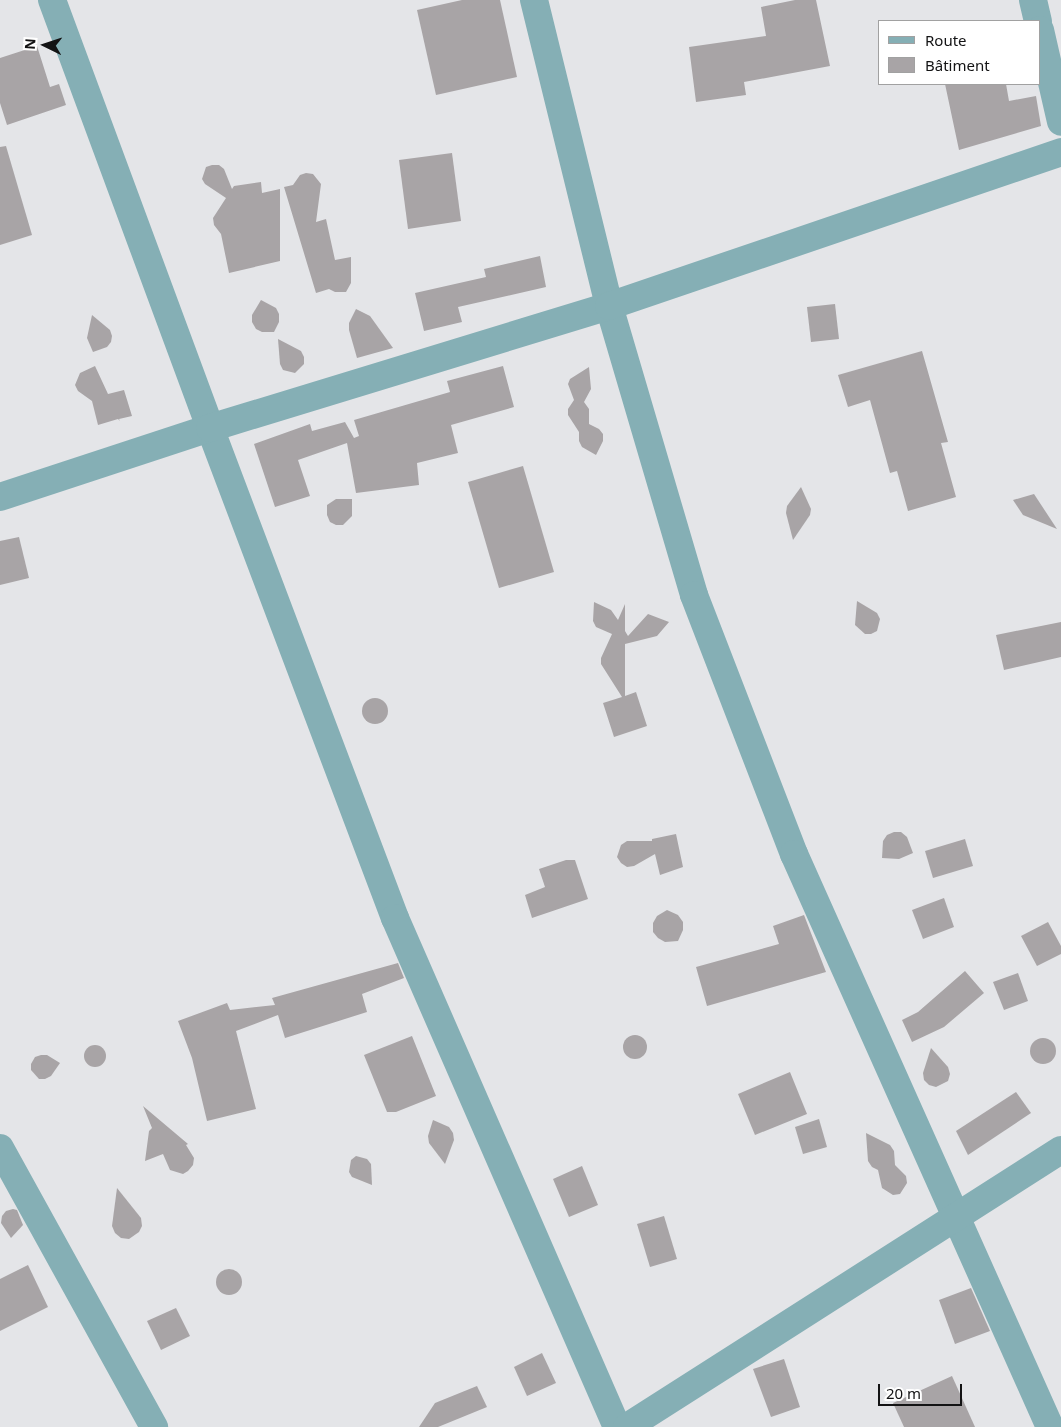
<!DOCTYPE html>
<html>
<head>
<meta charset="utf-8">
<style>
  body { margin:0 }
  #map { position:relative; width:1061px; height:1427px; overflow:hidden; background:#e4e5e8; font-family:"Noto Sans",sans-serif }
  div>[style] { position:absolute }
  .building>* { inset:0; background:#a8a4a6 }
  .round { border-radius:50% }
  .minor>* { height:28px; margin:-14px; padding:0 14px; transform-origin:14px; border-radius:14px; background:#85afb5 }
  span { translate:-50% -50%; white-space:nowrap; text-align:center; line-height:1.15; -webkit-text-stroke:5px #fff; paint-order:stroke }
  .legend { position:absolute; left:878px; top:20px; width:162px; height:65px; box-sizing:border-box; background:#fff; border:1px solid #a1a1a1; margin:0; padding:6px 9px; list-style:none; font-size:15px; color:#131314 }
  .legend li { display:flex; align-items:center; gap:10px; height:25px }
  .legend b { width:25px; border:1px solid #a1a1a1 }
  .north { position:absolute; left:20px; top:20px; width:50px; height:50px; -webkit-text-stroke:4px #fff; paint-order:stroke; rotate:274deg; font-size:14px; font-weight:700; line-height:20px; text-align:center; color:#131314 }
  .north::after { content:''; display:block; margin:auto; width:18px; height:22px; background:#131314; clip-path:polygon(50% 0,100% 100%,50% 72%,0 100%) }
  .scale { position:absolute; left:878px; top:1384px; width:84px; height:22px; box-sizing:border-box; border:2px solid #131314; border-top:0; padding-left:6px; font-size:15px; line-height:18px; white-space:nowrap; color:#131314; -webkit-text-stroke:4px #fff; paint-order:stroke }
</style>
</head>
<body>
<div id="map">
  <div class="building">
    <i style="clip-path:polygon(462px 0,500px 0,517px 77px,436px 95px,417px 10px)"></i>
    <i style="clip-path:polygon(795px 0,816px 0,830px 66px,744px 82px,746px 95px,696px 102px,689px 47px,766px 36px,761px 7px)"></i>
    <i style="clip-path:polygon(37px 46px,50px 87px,59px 84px,66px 105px,7px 125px,0 103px,0 58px)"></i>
    <i style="clip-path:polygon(945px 84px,1006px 84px,1009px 101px,1036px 96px,1041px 126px,959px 150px)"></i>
    <i style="clip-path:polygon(6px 146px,32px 235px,0 245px,0 147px)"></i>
    <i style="clip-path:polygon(452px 153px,461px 221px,408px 229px,399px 160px)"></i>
    <i style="clip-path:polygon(212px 165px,219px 165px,224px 169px,232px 189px,234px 186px,261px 182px,262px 193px,280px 189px,280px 261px,229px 273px,221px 234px,214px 225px,213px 218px,226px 198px,205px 184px,202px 179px,206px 167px)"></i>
    <i style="clip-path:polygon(306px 173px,313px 174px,321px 184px,316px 222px,326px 219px,335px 260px,351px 257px,351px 283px,346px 292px,335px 292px,329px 289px,316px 293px,284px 187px,293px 185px,300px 175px)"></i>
    <i style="clip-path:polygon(540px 256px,546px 287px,458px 307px,462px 322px,424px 331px,415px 293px,486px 277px,484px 269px)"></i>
    <i style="clip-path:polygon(261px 300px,276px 308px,279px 314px,279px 322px,274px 332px,262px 332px,256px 329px,252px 322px,252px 315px)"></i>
    <i style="clip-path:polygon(835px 304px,839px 339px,811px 342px,807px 307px)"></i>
    <i style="clip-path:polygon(356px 309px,370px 316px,393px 348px,357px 358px,349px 330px,349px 323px)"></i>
    <i style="clip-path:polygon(92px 315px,110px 330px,112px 336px,111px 342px,107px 347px,93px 352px,87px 338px)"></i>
    <i style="clip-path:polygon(278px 339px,301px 351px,304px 357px,304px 364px,295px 373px,283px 370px,280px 364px)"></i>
    <i style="clip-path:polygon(922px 351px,948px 442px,941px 443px,956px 497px,908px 511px,897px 471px,890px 473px,870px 400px,848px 407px,838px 375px)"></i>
    <i style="clip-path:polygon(95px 366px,108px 394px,124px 390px,132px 416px,119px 419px,120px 421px,118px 419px,98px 425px,92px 401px,78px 391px,75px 385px,80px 373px)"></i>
    <i style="clip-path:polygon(503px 366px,514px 407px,451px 425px,458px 453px,417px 463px,419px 485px,356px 493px,347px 443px,298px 460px,310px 496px,275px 507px,254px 444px,310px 424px,312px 431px,345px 422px,354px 438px,359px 436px,354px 420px,450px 392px,447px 381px)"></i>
    <i style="clip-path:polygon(589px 367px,591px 389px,584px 402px,589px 409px,589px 424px,599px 429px,603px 434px,603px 441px,596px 455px,582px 447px,579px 441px,579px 432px,568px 415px,568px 409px,574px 400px,568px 384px,570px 379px)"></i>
    <i style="clip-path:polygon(523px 466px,554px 572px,499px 588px,468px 482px)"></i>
    <i style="clip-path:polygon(801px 487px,811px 509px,810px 515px,793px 540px,786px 513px,787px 506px)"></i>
    <i style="clip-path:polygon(1034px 494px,1057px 529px,1023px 515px,1013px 500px)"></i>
    <i style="clip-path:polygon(336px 499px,352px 499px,352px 516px,343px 525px,336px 525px,330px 522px,327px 515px,327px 505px)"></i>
    <i style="clip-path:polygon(19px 537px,29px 578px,0 585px,0 541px)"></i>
    <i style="clip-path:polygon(857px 601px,877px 613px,880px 619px,877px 631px,871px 634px,865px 634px,855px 625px)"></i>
    <i style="clip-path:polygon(594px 602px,611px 610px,618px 620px,625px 604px,625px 631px,628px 636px,648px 614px,669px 622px,657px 636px,625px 644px,625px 696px,636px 692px,647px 726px,614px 737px,603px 703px,622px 697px,601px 664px,601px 658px,612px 634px,596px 627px,593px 621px)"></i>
    <i style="clip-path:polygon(1061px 622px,1061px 657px,1004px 670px,996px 635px)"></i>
    <i class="round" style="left:362px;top:698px;width:26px;height:26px"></i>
    <i style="clip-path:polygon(894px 832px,901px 832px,907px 837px,913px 853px,899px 859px,882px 858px,883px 841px,887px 835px)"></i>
    <i style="clip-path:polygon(676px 834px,683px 867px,660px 875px,655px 854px,634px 866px,627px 867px,621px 863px,617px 857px,621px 845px,627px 841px,652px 841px,652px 839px)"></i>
    <i style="clip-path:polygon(965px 839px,973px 866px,933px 878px,925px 851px)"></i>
    <i style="clip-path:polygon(566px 860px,575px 860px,588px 899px,532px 918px,525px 895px,545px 887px,539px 869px)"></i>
    <i style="clip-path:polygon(944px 898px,954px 927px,923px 939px,912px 910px)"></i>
    <i style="clip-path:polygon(667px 910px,678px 915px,683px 922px,683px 930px,678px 941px,665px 942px,658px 938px,653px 932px,653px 923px,657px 916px)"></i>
    <i style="clip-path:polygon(804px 915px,826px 972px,707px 1006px,696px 967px,779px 944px,773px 926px)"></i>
    <i style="clip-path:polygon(1048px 922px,1061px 946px,1061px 954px,1037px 966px,1021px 936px)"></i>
    <i style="clip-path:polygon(398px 963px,404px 978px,362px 994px,367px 1012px,285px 1038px,278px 1015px,236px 1031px,256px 1109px,207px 1121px,192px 1058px,178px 1021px,227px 1003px,230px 1010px,275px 1005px,272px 998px)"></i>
    <i style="clip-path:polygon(965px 971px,984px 993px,944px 1027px,912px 1042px,902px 1020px,918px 1012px)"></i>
    <i style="clip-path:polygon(1018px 973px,1028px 1001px,1004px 1010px,993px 982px)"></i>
    <i class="round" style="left:623px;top:1035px;width:24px;height:24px"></i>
    <i style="clip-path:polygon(412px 1036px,436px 1096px,396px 1112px,387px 1112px,364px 1055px)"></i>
    <i class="round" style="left:1030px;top:1038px;width:26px;height:26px"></i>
    <i class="round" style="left:84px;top:1045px;width:22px;height:22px"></i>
    <i style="clip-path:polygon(931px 1048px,948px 1067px,950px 1074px,948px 1081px,936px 1087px,929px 1085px,924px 1080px,923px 1073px)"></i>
    <i style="clip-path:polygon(41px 1055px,47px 1055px,60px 1063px,51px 1076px,45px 1079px,39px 1079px,31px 1070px,31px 1064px,35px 1057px)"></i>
    <i style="clip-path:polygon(790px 1072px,807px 1114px,755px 1135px,738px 1094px)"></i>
    <i style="clip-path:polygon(1016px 1092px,1031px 1113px,968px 1155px,956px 1131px)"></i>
    <i style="clip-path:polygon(143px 1106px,188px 1144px,186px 1145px,194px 1158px,193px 1165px,188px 1171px,183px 1174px,170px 1170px,163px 1154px,145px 1161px,149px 1131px,152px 1128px)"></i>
    <i style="clip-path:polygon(819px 1119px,827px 1147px,803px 1154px,795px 1127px)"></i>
    <i style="clip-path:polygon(433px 1120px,449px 1127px,453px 1133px,454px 1140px,445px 1164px,429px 1143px,428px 1136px)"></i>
    <i style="clip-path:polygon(866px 1133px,890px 1145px,894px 1151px,895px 1165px,906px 1176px,907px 1183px,900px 1194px,893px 1195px,882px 1188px,878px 1170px,872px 1167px,868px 1161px)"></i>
    <i style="clip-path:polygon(356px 1156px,367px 1159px,371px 1164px,372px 1185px,352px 1177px,349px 1172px,351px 1160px)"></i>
    <i style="clip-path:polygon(582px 1166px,598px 1205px,569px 1217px,553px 1179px)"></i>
    <i style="clip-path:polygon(117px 1188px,141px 1218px,142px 1226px,139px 1232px,129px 1239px,121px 1238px,115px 1233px,112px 1226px)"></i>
    <i style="clip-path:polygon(13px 1209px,17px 1210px,23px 1225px,11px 1238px,1px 1223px,2px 1216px,6px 1211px)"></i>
    <i style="clip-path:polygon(664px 1216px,677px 1259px,650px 1267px,637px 1224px)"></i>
    <i style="clip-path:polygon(28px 1265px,48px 1307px,0 1331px,0 1279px)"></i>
    <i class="round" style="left:216px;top:1269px;width:26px;height:26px"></i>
    <i style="clip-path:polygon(971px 1288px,990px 1331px,955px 1344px,939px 1300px)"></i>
    <i style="clip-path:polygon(176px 1308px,190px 1336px,161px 1350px,147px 1321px)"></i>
    <i style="clip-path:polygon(542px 1353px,556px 1383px,527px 1396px,514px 1367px)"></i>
    <i style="clip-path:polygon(784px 1359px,800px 1407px,771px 1417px,753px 1369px)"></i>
    <i style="clip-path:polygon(952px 1376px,975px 1427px,904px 1427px,893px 1403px)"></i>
    <i style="clip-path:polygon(477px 1386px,487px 1407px,438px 1427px,419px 1427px,435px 1403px)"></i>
  </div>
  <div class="minor">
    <i style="left:52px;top:0;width:456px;rotate:69.7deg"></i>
    <i style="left:210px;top:428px;width:524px;rotate:69.32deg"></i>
    <i style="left:395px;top:918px;width:555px;rotate:66.44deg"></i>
    <i style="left:534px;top:0;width:315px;rotate:76.2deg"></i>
    <i style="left:609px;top:306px;width:301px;rotate:73.6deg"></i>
    <i style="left:694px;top:595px;width:278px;rotate:68.9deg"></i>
    <i style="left:794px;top:854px;width:628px;rotate:65.93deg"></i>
    <i style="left:1033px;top:0;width:22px;rotate:77deg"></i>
    <i style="left:1040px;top:30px;width:94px;rotate:77.1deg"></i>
    <i style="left:0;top:497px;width:221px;rotate:-18.2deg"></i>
    <i style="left:210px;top:428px;width:417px;rotate:-17deg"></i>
    <i style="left:609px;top:306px;width:478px;rotate:-18.8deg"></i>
    <i style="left:0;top:1148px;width:319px;rotate:61.1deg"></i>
    <i style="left:627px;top:1427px;width:515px;rotate:-32.55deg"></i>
  </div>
  <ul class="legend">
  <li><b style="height:6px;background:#85afb5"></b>Route</li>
  <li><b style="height:14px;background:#a8a4a6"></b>Bâtiment</li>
  </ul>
  <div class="north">N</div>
  <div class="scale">20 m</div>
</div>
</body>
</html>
